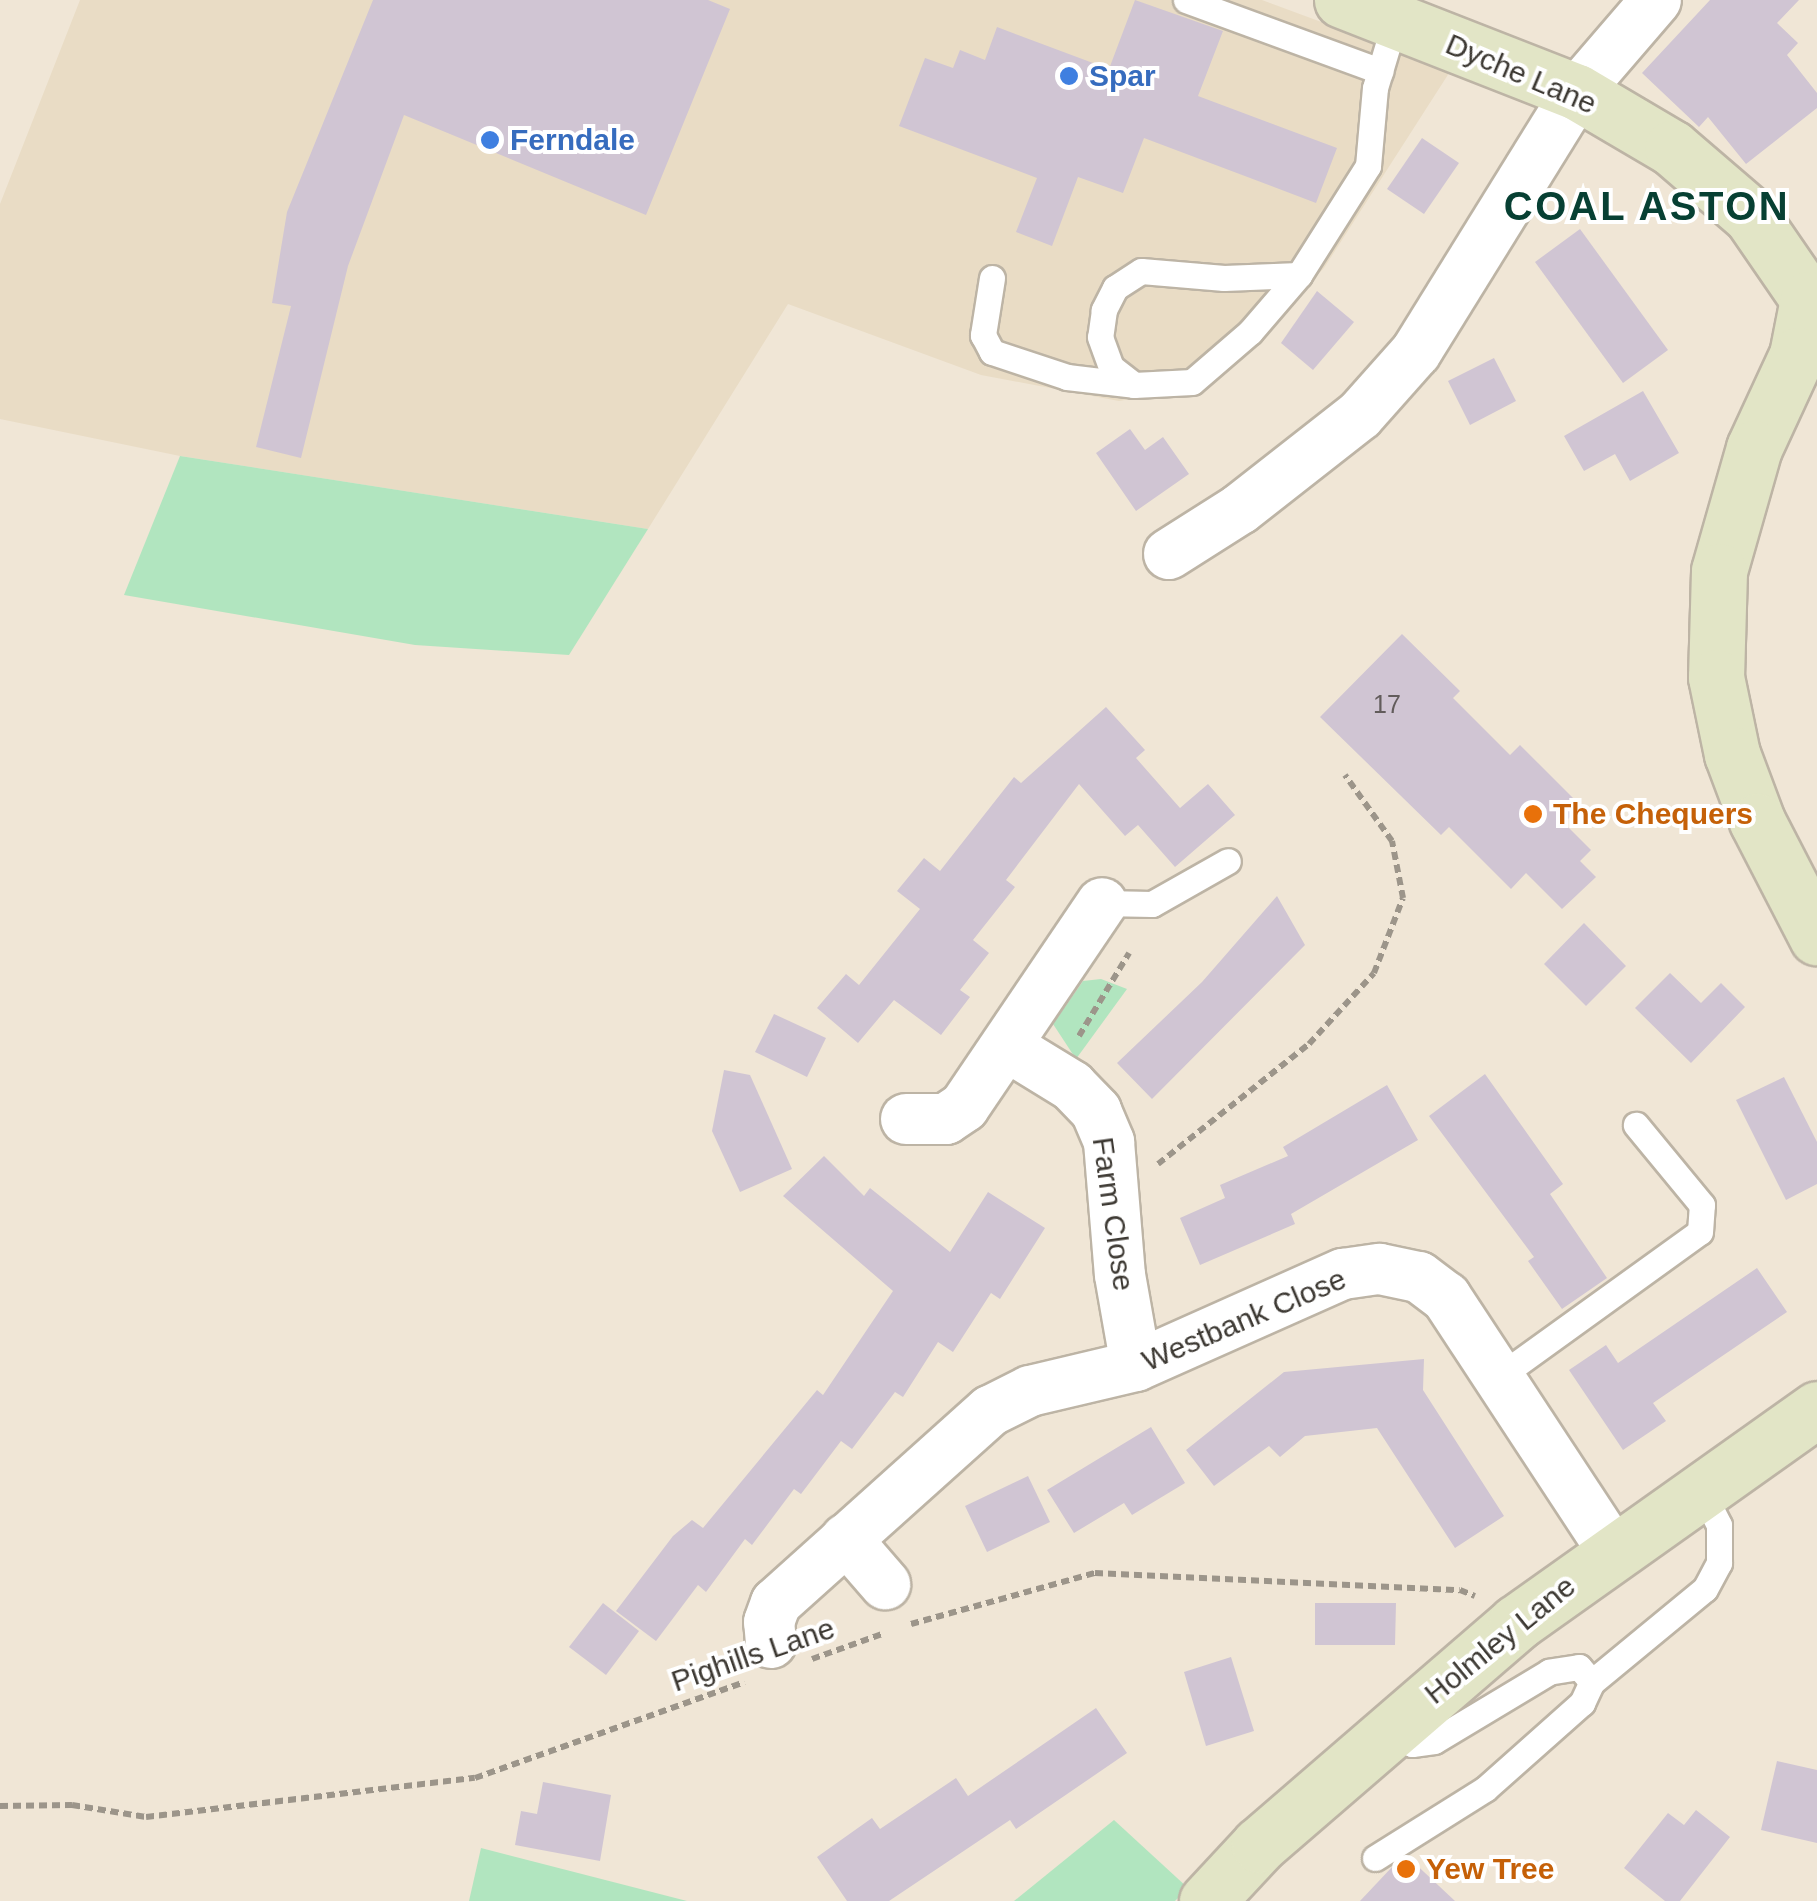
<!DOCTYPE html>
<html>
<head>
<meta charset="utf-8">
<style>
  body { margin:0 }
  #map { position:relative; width:1817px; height:1901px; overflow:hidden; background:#f0e6d6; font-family:Arial,sans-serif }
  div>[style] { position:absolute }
  .built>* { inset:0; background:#e9dcc5 }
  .green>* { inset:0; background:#b1e5bf }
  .building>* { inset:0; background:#d0c5d3 }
  .path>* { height:6px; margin-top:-3px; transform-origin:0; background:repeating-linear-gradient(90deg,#9c958a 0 8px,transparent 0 13px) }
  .roads { filter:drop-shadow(2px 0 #bdb4a5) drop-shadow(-2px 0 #bdb4a5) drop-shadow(0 2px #bdb4a5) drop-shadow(0 -2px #bdb4a5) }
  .lane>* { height:25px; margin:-12.5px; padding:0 12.5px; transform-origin:12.5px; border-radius:12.5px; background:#fff }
  .street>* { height:50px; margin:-25px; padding:0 25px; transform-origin:25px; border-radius:25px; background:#fff }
  .secondary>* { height:55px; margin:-27.5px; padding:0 27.5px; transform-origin:27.5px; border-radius:27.5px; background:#e2e5c6 }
  .dots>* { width:28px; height:28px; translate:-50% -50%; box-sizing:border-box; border:5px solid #fff; border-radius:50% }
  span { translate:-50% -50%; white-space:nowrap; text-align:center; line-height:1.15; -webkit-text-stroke:8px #fff; paint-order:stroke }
  .number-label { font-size:25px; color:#625c5b }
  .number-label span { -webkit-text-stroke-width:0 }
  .street-label { font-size:30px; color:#3d3933 }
  .shop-label { font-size:30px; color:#366cbe; font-weight:700 }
  .left { translate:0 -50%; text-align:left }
  .food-label { font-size:30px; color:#c56008; font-weight:700 }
  .district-label { font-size:40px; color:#074033; font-weight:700; letter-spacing:2.5px }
</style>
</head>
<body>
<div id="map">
  <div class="built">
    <i style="clip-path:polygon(80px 0,1262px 0,1451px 70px,1324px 268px,1211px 385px,1119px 401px,981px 375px,788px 304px,648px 529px,180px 456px,0 419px,0 204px)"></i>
  </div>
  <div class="green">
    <i style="clip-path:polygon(180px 456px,648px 529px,569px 655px,415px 645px,124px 595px)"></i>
    <i style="clip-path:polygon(1101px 979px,1127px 989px,1076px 1059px,1053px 1024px,1083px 981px)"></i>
    <i style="clip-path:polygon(1114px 1820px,1188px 1888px,1175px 1901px,1014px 1901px)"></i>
    <i style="clip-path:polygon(481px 1848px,687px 1901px,469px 1901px)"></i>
  </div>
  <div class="building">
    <i style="clip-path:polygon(373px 0,708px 0,730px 9px,646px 215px,404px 115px,348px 266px,301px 458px,256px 447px,291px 306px,272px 303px,287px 212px)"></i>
    <i style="clip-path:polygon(1135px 0,1223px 31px,1198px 96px,1337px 148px,1316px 203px,1144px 138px,1123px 193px,1078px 177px,1052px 246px,1016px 232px,1037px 178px,899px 126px,925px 58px,953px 68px,960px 50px,985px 60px,997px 27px,1109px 69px)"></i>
    <i style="clip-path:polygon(1710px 0,1799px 0,1777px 23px,1798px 43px,1787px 55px,1817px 93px,1817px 108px,1746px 164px,1708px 117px,1699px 127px,1642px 73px)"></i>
    <i style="clip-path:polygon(1422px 138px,1459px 163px,1424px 214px,1387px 189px)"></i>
    <i style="clip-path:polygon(1580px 229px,1668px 350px,1623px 383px,1535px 262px)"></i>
    <i style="clip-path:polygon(1317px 291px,1354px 322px,1313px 370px,1281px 343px)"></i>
    <i style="clip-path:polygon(1494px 358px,1516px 401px,1470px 425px,1448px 381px)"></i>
    <i style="clip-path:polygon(1643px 391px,1679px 453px,1630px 481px,1615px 454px,1584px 471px,1564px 436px)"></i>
    <i style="clip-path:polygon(1130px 429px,1145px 450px,1163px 437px,1189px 474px,1136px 511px,1096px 453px)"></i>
    <i style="clip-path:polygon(1402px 634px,1460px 691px,1453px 698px,1510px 755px,1520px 745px,1581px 806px,1564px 823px,1591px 850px,1580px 861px,1596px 877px,1562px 909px,1526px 873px,1511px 889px,1449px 827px,1441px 835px,1320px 717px)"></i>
    <i style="clip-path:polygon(1106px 707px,1145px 750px,1136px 758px,1180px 808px,1208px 784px,1235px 815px,1175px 867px,1138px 825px,1125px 836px,1079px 784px,1006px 880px,1015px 887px,973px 940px,989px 953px,960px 990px,970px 997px,941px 1035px,894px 1000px,858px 1043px,817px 1008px,846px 974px,859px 985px,920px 909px,897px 891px,924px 858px,940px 871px,1014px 777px,1021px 783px)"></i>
    <i style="clip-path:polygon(1277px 896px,1305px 945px,1152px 1099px,1117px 1063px,1202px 982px)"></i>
    <i style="clip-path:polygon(1584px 923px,1626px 966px,1586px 1006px,1544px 964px)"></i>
    <i style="clip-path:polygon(1670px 973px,1701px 1003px,1721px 983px,1745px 1007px,1691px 1063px,1635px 1008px)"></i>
    <i style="clip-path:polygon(774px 1014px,826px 1038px,807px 1077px,755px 1052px)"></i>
    <i style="clip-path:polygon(724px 1070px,750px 1075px,792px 1169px,740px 1192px,712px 1131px)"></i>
    <i style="clip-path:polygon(1485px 1074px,1563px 1184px,1550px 1194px,1607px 1278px,1562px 1309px,1528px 1261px,1534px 1257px,1429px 1116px)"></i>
    <i style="clip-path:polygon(1784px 1077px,1817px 1142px,1817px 1184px,1786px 1200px,1736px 1100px)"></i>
    <i style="clip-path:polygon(1387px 1085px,1418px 1140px,1291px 1214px,1295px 1224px,1200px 1265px,1180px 1218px,1225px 1198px,1220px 1185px,1288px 1156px,1283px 1147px)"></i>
    <i style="clip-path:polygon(824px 1156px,864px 1196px,870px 1188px,950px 1252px,988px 1192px,1045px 1228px,1000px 1299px,991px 1293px,953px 1352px,938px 1342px,903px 1397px,895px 1392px,852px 1449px,841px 1441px,801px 1494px,794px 1489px,752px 1545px,745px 1539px,706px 1592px,698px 1585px,656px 1641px,616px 1611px,673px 1536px,692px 1520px,703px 1528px,817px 1390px,823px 1395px,893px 1291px,783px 1196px)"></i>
    <i style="clip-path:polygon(1757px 1268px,1787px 1312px,1653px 1403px,1666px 1421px,1623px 1450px,1569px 1370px,1606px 1345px,1618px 1363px)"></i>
    <i style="clip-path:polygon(1424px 1359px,1423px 1390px,1504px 1516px,1455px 1548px,1377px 1428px,1305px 1436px,1280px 1457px,1269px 1446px,1214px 1486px,1186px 1450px,1284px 1372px)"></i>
    <i style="clip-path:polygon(1151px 1427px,1185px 1483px,1132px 1515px,1124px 1503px,1074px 1533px,1047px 1490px)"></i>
    <i style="clip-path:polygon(1028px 1476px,1050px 1522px,987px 1552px,965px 1506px)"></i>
    <i style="clip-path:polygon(603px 1603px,639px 1631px,606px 1675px,569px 1647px)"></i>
    <i style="clip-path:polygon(1315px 1603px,1396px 1603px,1395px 1645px,1315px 1645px)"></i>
    <i style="clip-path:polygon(1231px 1657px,1254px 1731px,1206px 1746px,1184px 1672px)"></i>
    <i style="clip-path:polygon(1096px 1708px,1127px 1753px,1016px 1829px,1010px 1820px,889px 1901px,847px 1901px,817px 1857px,872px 1818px,880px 1829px,956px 1778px,968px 1796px)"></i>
    <i style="clip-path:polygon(1777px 1761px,1817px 1770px,1817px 1843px,1761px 1830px)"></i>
    <i style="clip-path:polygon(543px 1782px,611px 1795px,600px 1861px,515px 1845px,521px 1811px,537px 1814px)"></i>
    <i style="clip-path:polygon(1696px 1810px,1730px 1837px,1680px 1901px,1665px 1901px,1624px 1868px,1668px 1813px,1684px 1825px)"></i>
    <i style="clip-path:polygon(1408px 1857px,1455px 1901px,1360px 1901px,1393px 1866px)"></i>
  </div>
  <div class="path">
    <i style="left:1079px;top:1036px;width:97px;rotate:-58.9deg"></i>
    <i style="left:1158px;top:1164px;width:193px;rotate:-38.5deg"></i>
    <i style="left:1309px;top:1044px;width:96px;rotate:-47.5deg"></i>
    <i style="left:1374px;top:973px;width:80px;rotate:-68.9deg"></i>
    <i style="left:1403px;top:898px;width:58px;rotate:-100.9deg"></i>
    <i style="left:1392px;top:841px;width:81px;rotate:-125.5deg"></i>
    <i style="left:911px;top:1624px;width:191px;rotate:-15.5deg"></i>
    <i style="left:1095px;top:1573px;width:365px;rotate:2.7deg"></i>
    <i style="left:1460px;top:1590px;width:16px;rotate:22deg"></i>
    <i style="left:812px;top:1659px;width:77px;rotate:-19.6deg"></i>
    <i style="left:0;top:1806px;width:72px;rotate:-0.8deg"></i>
    <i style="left:72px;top:1805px;width:75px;rotate:9.2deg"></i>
    <i style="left:146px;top:1817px;width:331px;rotate:-6.8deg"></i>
    <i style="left:475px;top:1778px;width:286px;rotate:-19.6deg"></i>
  </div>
  <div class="roads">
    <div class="lane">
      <i style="left:1186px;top:0;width:207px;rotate:20.1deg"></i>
      <i style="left:1299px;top:275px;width:75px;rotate:177.7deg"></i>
      <i style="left:1224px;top:278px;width:83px;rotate:-175.2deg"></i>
      <i style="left:1141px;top:271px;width:31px;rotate:147deg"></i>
      <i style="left:1115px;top:288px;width:25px;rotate:117deg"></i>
      <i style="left:1104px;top:310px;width:27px;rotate:98deg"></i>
      <i style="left:1100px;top:337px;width:32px;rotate:70deg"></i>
      <i style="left:1111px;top:367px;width:29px;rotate:38deg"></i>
      <i style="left:1134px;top:385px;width:58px;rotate:-3deg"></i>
      <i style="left:1192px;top:382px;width:77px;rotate:-40.8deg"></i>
      <i style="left:1250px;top:332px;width:75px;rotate:-49.3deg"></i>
      <i style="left:1299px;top:275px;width:129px;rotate:-57.7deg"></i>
      <i style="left:1368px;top:166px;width:78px;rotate:-84.9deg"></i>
      <i style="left:1375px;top:88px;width:70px;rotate:-73.4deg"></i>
      <i style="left:992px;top:278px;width:58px;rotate:99deg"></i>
      <i style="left:983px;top:335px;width:19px;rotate:62deg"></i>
      <i style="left:992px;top:352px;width:79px;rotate:18.4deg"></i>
      <i style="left:1067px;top:377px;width:67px;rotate:6.8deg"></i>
      <i style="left:1102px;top:903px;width:50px;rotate:1.1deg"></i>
      <i style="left:1152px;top:904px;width:87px;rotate:-29.5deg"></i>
      <i style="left:1500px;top:1376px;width:246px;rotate:-35.8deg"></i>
      <i style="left:1700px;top:1232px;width:27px;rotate:-86deg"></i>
      <i style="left:1702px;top:1205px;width:104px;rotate:-129.5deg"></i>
      <i style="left:1592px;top:1682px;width:146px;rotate:-39.5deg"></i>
      <i style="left:1705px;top:1589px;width:30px;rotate:-62deg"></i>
      <i style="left:1719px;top:1563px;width:38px;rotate:-90deg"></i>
      <i style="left:1719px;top:1525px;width:39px;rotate:-117deg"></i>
      <i style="left:1375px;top:1858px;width:130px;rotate:-32.1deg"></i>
      <i style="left:1485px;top:1789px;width:130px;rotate:-41.6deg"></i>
      <i style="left:1582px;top:1703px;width:23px;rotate:-65deg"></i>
      <i style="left:1592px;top:1682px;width:20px;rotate:-131deg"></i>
      <i style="left:1579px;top:1667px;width:30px;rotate:171deg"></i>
      <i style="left:1549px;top:1672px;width:134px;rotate:149deg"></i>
      <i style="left:1434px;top:1741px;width:22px;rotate:172deg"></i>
      <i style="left:1412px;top:1744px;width:23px;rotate:-151deg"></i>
    </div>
    <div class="street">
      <i style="left:1169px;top:554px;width:84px;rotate:-32.4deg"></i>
      <i style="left:1240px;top:509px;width:152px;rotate:-38.1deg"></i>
      <i style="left:1360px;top:415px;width:84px;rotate:-48.4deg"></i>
      <i style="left:1416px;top:352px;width:306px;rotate:-58.2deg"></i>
      <i style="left:1577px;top:92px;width:121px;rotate:-49.3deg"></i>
      <i style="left:1010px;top:1048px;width:73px;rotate:31.5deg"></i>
      <i style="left:1072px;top:1086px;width:35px;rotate:46deg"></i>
      <i style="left:1096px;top:1111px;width:34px;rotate:67deg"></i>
      <i style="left:1109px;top:1142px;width:133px;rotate:85.3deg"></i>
      <i style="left:1120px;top:1275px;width:92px;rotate:80deg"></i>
      <i style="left:906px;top:1119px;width:40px"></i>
      <i style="left:946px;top:1119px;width:22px;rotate:-34deg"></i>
      <i style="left:964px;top:1107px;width:246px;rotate:-55.9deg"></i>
      <i style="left:846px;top:1539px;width:60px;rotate:49.1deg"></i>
      <i style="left:771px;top:1643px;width:21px;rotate:-95deg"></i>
      <i style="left:769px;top:1622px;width:20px;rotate:-70deg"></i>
      <i style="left:776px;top:1603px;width:288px;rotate:-41.9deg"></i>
      <i style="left:990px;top:1411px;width:45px;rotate:-26.6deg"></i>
      <i style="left:1030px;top:1391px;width:109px;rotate:-13.3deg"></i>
      <i style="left:1136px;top:1366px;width:227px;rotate:-24deg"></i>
      <i style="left:1343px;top:1274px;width:37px;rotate:-8deg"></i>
      <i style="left:1380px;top:1269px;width:40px;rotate:12deg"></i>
      <i style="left:1419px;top:1277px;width:34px;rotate:37deg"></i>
      <i style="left:1446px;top:1297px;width:304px;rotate:56.7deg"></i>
    </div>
    <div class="secondary">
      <i style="left:1342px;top:0;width:252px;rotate:21.4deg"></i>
      <i style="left:1577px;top:92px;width:110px;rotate:30.5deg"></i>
      <i style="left:1672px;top:148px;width:104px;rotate:40.7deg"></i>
      <i style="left:1751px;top:216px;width:101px;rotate:55.5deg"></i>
      <i style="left:1808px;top:299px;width:57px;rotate:101.1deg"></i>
      <i style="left:1797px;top:355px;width:102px;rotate:114.8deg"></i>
      <i style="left:1754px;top:448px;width:128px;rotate:105.9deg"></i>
      <i style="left:1719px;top:571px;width:106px;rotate:91.6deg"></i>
      <i style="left:1716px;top:677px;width:79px;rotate:78.3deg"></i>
      <i style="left:1732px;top:754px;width:72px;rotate:69.5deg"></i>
      <i style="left:1757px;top:821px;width:131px;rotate:62.7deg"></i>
      <i style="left:1207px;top:1901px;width:76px;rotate:-47.1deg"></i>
      <i style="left:1259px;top:1845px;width:340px;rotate:-40.8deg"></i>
      <i style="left:1516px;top:1623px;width:369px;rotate:-35.4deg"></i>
    </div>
  </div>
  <div class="dots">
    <i style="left:1069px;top:76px;background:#3f7fe0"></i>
    <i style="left:490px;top:140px;background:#3f7fe0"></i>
    <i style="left:1533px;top:814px;background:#e8710a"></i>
    <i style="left:1406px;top:1869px;background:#e8710a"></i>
  </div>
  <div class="number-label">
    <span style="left:1387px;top:704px">17</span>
  </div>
  <div class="street-label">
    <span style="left:1521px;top:74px;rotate:23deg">Dyche Lane</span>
    <span style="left:1113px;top:1214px;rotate:82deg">Farm Close</span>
    <span style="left:1244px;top:1320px;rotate:-23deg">Westbank Close</span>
    <span style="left:1500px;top:1640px;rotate:-39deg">Holmley Lane</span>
    <span style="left:753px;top:1655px;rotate:-19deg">Pighills Lane</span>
  </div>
  <div class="shop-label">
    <span class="left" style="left:1089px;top:76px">Spar</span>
    <span class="left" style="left:510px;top:140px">Ferndale</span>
  </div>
  <div class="food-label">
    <span class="left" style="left:1553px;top:814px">The Chequers</span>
    <span class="left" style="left:1426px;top:1869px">Yew Tree</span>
  </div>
  <div class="district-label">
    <span style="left:1647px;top:206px">COAL ASTON</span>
  </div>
</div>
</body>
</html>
